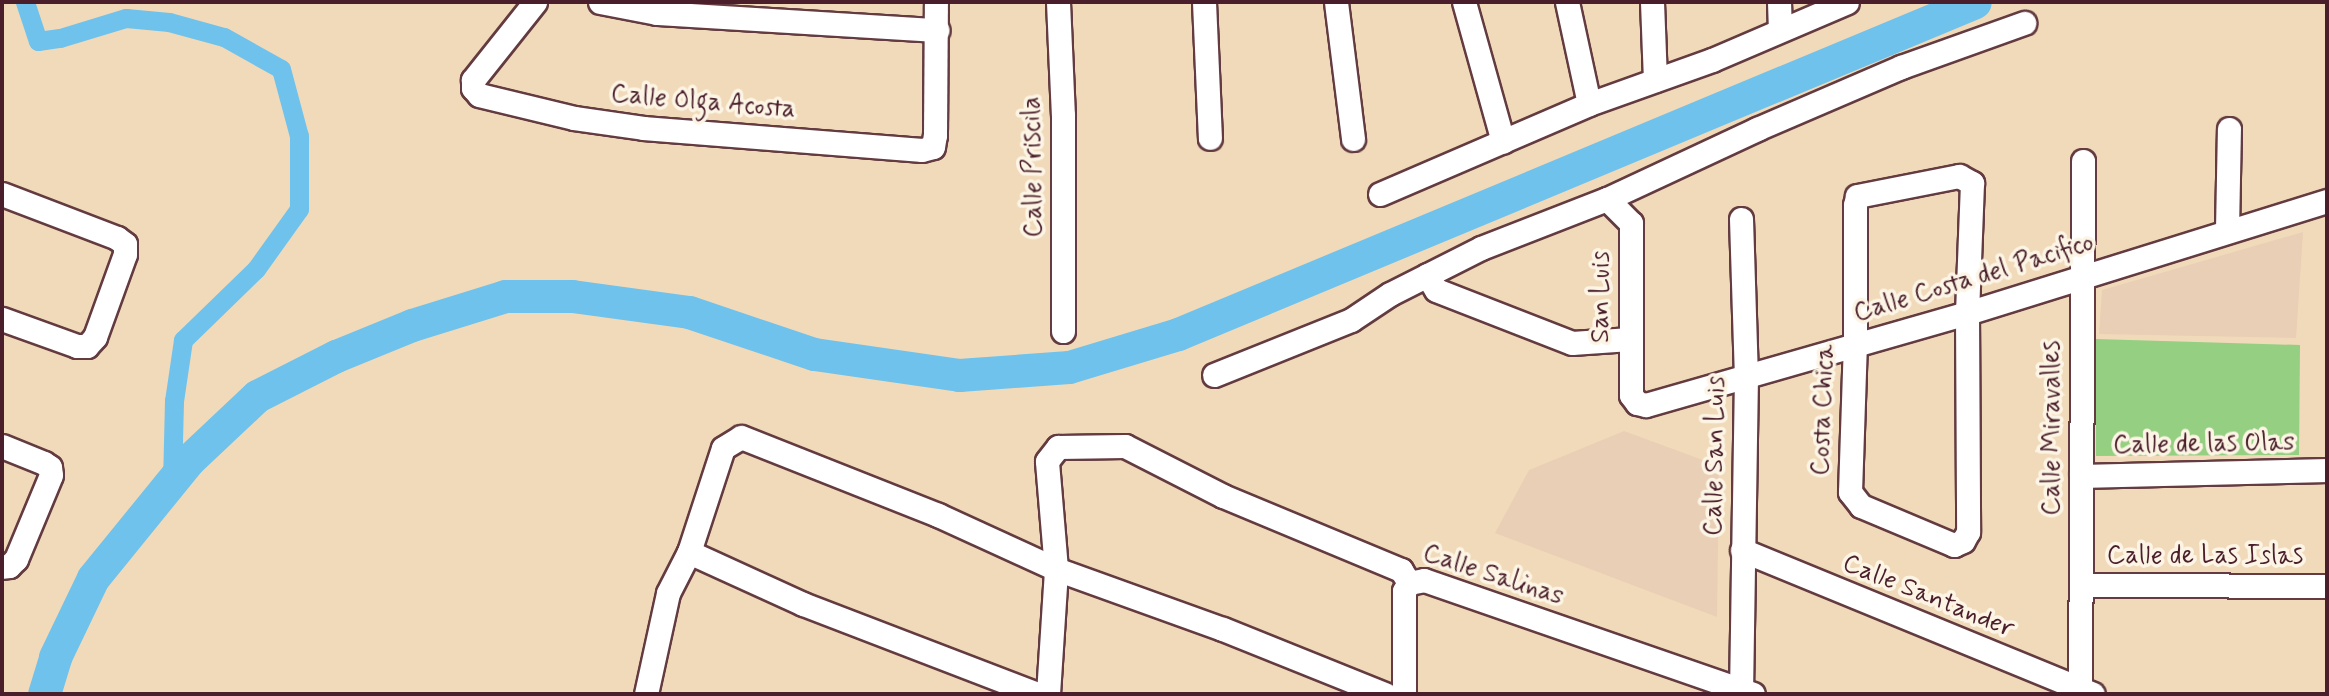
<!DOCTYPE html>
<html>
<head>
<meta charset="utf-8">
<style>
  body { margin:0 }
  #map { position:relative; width:2329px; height:696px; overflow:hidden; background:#f1daba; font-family:Mynerve,sans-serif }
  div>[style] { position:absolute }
  .built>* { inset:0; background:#e9cfb6 }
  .green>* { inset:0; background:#95cf82 }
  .canal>* { height:19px; margin:-9.5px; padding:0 9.5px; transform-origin:9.5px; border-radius:9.5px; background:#6fc2eb }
  .river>* { height:33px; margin:-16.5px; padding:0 16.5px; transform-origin:16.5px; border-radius:16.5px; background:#6fc2eb }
  .roads { filter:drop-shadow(2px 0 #633b40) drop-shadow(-2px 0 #633b40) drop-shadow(0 2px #633b40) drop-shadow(0 -2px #633b40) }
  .minor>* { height:23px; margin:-11.5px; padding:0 11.5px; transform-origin:11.5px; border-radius:11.5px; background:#fff }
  span { translate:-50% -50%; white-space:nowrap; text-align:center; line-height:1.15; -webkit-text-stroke:7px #fcf5e5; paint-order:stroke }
  .street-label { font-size:26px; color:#4a1f2b }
  .frame { position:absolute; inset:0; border:4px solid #4a1f2b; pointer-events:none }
</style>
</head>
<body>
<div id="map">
  <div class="built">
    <i style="clip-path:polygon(2303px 232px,2296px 338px,2099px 334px,2102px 290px)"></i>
    <i style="clip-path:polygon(1624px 431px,1719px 466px,1717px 617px,1495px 533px,1529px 470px)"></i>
  </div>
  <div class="green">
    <i style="clip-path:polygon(2096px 339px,2300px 345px,2299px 455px,2096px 456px)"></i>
  </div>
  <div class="canal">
    <i style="left:25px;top:2px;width:41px;rotate:71.6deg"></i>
    <i style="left:38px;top:41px;width:22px;rotate:-8deg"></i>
    <i style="left:60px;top:38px;width:69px;rotate:-16.9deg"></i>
    <i style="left:126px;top:18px;width:43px;rotate:5.3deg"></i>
    <i style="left:169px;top:22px;width:57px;rotate:15.3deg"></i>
    <i style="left:224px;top:37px;width:65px;rotate:29.3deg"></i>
    <i style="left:281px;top:69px;width:69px;rotate:75deg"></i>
    <i style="left:299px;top:136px;width:73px;rotate:90deg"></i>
    <i style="left:299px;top:209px;width:74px;rotate:125.6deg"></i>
    <i style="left:256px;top:269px;width:102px;rotate:135.8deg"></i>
    <i style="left:183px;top:340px;width:62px;rotate:98.4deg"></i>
    <i style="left:174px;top:401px;width:80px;rotate:91.4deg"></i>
  </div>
  <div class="river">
    <i style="left:44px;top:694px;width:39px;rotate:-73deg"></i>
    <i style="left:55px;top:657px;width:88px;rotate:-64.3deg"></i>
    <i style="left:93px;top:578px;width:152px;rotate:-50.9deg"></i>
    <i style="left:189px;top:460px;width:93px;rotate:-43.3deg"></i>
    <i style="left:257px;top:396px;width:89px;rotate:-26.9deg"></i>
    <i style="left:336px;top:356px;width:82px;rotate:-22.2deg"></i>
    <i style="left:412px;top:325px;width:97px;rotate:-17.3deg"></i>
    <i style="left:505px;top:296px;width:67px"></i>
    <i style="left:572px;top:296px;width:118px;rotate:7.8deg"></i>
    <i style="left:689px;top:312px;width:132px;rotate:18.6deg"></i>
    <i style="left:814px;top:354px;width:147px;rotate:8.2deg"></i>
    <i style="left:959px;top:375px;width:110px;rotate:-4.2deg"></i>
    <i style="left:1069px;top:367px;width:114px;rotate:-16.8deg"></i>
    <i style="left:1178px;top:334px;width:863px;rotate:-22.61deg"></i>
  </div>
  <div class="roads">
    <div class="minor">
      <i style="left:535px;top:2px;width:100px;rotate:128.5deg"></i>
      <i style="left:473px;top:80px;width:8px;rotate:90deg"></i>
      <i style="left:473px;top:88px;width:9px;rotate:49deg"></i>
      <i style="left:479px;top:95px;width:98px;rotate:13.6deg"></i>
      <i style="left:574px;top:118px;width:70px;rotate:8.2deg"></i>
      <i style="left:643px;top:128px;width:280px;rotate:4.5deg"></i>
      <i style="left:922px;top:150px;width:11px;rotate:-15deg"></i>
      <i style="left:933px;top:147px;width:12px;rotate:-81deg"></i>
      <i style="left:935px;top:135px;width:133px;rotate:-89.6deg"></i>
      <i style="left:600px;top:2px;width:58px;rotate:10.9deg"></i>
      <i style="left:657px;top:13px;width:281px;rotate:3.5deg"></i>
      <i style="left:1058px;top:2px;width:113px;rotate:87.5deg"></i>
      <i style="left:1063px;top:115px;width:216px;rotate:90deg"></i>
      <i style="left:1204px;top:2px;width:136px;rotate:87.5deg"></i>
      <i style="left:1336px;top:2px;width:138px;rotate:82.9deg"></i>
      <i style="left:1464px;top:2px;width:145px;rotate:74.4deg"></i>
      <i style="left:1567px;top:2px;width:104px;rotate:77.8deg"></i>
      <i style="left:1652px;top:2px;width:78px;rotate:87.8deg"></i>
      <i style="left:1779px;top:2px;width:28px;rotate:88deg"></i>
      <i style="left:1959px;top:176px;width:15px;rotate:28deg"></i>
      <i style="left:1972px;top:183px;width:130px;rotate:92.2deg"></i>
      <i style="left:1967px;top:313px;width:219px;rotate:89.7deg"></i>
      <i style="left:1968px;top:532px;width:10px;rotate:119deg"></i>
      <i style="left:1963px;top:541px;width:10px;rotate:156deg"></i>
      <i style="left:1954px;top:545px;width:101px;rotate:-157.2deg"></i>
      <i style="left:1861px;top:506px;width:18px;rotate:-128deg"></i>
      <i style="left:1850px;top:492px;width:147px;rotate:-88.1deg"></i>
      <i style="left:1855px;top:345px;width:140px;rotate:-90deg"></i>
      <i style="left:1855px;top:205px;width:9px;rotate:-77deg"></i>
      <i style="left:1857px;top:196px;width:104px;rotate:-11.1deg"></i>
      <i style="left:2px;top:194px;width:123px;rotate:20.9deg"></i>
      <i style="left:117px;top:238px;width:10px;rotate:37deg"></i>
      <i style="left:125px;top:244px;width:10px;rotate:90deg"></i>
      <i style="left:125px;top:254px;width:88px;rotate:109.9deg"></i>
      <i style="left:95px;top:337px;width:12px;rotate:132deg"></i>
      <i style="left:87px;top:346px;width:10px;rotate:180deg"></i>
      <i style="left:77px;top:346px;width:80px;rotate:-160.2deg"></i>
      <i style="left:1380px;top:194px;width:228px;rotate:-23.3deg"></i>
      <i style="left:1589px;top:104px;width:131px;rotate:-19.7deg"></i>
      <i style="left:1712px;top:60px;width:147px;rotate:-23.2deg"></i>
      <i style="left:1607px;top:199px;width:34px;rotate:45deg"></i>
      <i style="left:1631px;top:223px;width:172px;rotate:90deg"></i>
      <i style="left:1631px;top:395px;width:10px;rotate:53deg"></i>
      <i style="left:1637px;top:403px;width:9px;rotate:13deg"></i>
      <i style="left:1646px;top:405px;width:334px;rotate:-16deg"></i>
      <i style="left:1967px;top:313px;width:377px;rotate:-17.3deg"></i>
      <i style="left:1741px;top:219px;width:156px;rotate:88.2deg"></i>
      <i style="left:1746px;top:375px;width:319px;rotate:90.9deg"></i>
      <i style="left:2227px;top:230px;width:101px;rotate:-88.9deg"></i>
      <i style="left:1427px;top:275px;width:17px;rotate:59deg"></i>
      <i style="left:1436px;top:290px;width:146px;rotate:21.3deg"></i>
      <i style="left:1572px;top:343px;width:58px;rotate:-3.9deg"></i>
      <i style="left:1214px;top:375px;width:148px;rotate:-21.9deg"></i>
      <i style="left:1351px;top:320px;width:47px;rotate:-33.7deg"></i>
      <i style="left:1390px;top:294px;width:102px;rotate:-26.8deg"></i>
      <i style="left:1481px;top:248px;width:135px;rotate:-21.3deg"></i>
      <i style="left:1607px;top:199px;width:166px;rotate:-25deg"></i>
      <i style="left:1757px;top:129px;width:157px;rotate:-23.3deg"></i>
      <i style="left:1901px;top:67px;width:131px;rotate:-19.7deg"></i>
      <i style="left:2px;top:446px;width:45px;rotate:22deg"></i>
      <i style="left:44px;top:463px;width:7px;rotate:34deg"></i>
      <i style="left:50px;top:467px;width:8px;rotate:83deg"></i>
      <i style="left:51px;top:475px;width:91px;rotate:112.6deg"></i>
      <i style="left:16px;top:559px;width:10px;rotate:135deg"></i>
      <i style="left:9px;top:566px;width:7px;rotate:172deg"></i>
      <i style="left:2081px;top:476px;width:246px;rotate:-1.4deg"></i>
      <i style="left:1742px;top:550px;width:379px;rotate:22.3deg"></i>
      <i style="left:689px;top:552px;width:125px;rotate:24.5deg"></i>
      <i style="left:803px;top:604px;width:252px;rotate:21deg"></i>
      <i style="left:1409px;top:583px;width:15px;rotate:-11deg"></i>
      <i style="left:1424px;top:580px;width:348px;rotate:19.1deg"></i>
      <i style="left:2083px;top:585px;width:244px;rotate:0.2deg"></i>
      <i style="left:646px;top:694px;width:103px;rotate:-77.7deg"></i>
      <i style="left:668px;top:593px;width:46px;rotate:-62.9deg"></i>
      <i style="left:689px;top:552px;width:109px;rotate:-71.9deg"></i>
      <i style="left:723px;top:448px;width:21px;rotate:-31deg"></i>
      <i style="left:741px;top:437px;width:212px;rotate:21.6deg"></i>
      <i style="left:938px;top:515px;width:130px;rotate:24.6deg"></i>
      <i style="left:1056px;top:569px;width:177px;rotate:19.8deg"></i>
      <i style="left:1223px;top:629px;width:175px;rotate:21.9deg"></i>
      <i style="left:1048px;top:694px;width:125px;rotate:-86.3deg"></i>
      <i style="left:1056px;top:569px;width:108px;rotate:-94.8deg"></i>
      <i style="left:1047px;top:461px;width:18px;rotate:-52deg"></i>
      <i style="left:1058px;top:447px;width:67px;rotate:-0.9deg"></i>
      <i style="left:1125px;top:446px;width:110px;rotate:27deg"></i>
      <i style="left:1223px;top:496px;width:193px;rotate:22.6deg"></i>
      <i style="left:1401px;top:570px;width:15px;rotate:58deg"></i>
      <i style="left:1404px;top:694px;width:103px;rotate:-90deg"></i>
      <i style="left:1404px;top:591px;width:9px;rotate:-58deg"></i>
      <i style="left:2080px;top:694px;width:533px;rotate:-89.68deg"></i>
    </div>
  </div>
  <div class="street-label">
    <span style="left:703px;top:103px;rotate:5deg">Calle Olga Acosta</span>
    <span style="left:1034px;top:167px;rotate:-91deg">Calle Priscila</span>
    <span style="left:1974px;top:279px;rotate:-17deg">Calle Costa del Pacifico</span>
    <span style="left:1602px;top:297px;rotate:-90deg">San Luis</span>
    <span style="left:1824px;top:410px;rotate:-88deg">Costa Chica</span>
    <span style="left:2053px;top:428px;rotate:-90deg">Calle Miravalles</span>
    <span style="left:2204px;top:445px;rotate:-1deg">Calle de las Olas</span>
    <span style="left:1716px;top:456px;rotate:-89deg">Calle San Luis</span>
    <span style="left:2205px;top:557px">Calle de Las Islas</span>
    <span style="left:1493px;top:576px;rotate:18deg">Calle Salinas</span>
    <span style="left:1928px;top:597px;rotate:22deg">Calle Santander</span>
  </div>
  <div class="frame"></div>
</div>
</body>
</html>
